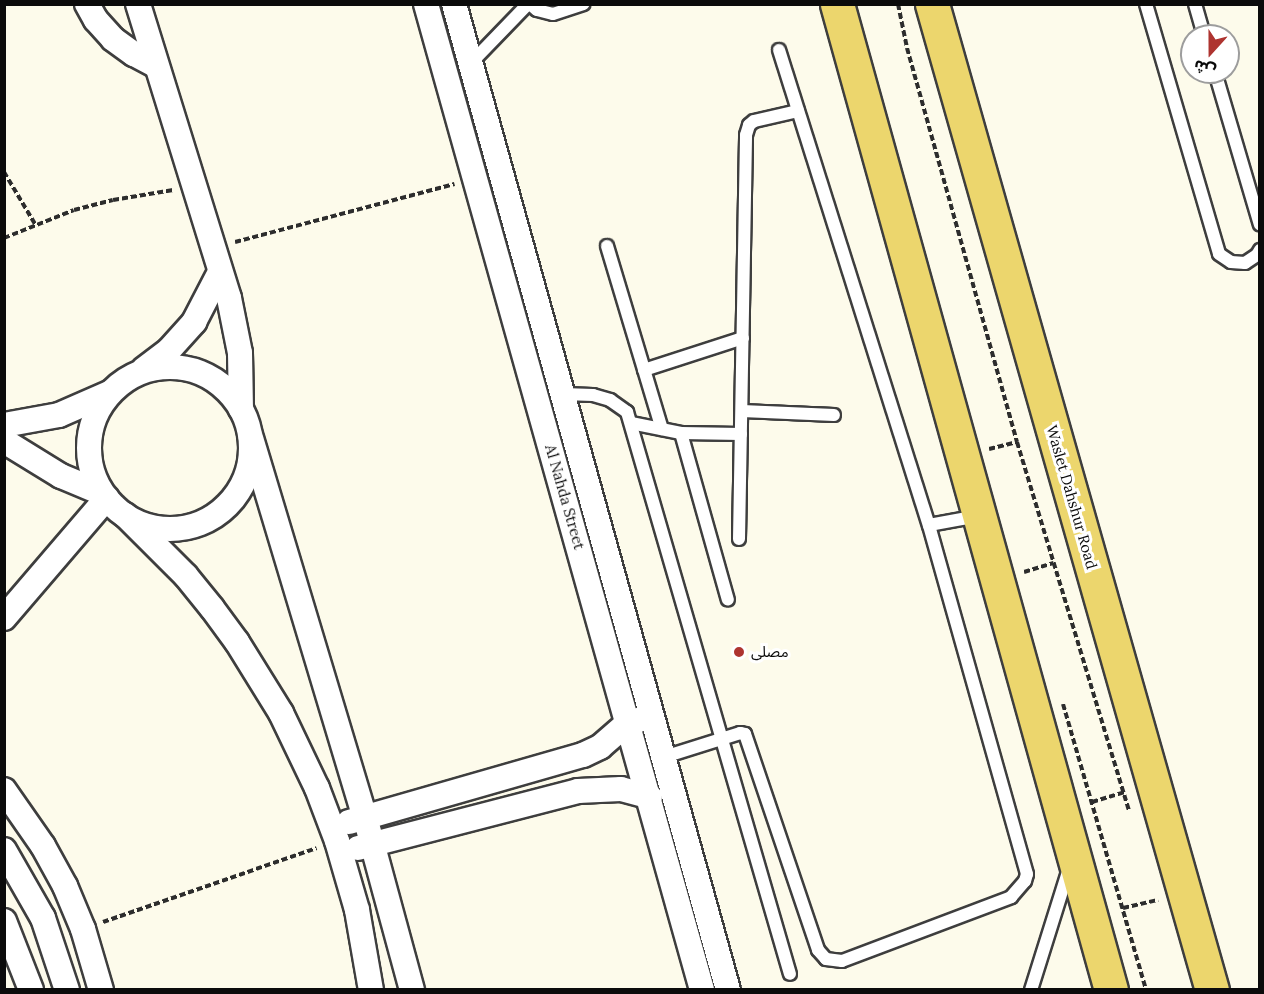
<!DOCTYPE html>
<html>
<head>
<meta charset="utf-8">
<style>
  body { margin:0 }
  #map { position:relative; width:1264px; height:994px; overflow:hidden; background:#fdfbeb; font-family:Lora,"Noto Sans Arabic",serif }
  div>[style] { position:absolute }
  .path>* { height:4px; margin-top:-2px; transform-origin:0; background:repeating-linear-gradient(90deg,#2d2d2d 0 6px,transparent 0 9px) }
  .roads { filter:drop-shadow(2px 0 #3e3e3e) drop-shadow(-2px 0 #3e3e3e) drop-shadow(0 2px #3e3e3e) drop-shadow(0 -2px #3e3e3e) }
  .lane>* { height:12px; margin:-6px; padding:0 6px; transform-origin:6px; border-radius:6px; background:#fff }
  .street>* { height:24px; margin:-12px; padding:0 12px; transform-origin:12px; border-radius:12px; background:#fff }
  .street>.ring { margin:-12px; padding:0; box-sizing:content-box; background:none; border:24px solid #fff; border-radius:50% }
  .primary>* { height:33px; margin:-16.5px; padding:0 16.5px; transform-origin:16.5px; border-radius:16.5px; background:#ecd66d }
  .dots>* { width:16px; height:16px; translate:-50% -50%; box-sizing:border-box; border:3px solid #fff; border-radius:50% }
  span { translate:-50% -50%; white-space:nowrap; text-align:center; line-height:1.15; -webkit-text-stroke:6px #fff; paint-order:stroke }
  .street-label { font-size:15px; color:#0b0b0b }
  .poi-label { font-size:15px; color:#0b0b0b }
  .left { translate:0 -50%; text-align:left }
  .frame { position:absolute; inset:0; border:6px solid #0b0b0b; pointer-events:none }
  .north { position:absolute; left:1180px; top:24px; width:60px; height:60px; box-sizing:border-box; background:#fff; border:2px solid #9d9d9d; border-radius:50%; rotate:201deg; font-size:16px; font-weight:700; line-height:24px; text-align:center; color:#0b0b0b }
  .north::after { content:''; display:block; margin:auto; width:21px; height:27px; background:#ae3430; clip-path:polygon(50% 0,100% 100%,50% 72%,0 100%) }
</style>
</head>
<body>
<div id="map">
  <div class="path">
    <i style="left:898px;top:4px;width:45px;rotate:78.4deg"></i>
    <i style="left:907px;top:48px;width:409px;rotate:74.4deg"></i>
    <i style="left:1017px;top:442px;width:385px;rotate:73.1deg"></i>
    <i style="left:4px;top:172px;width:61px;rotate:59.2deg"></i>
    <i style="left:4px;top:238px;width:75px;rotate:-21.8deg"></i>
    <i style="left:74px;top:210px;width:40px;rotate:-14.4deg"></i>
    <i style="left:113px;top:200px;width:61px;rotate:-9.5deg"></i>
    <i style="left:235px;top:242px;width:227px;rotate:-14.8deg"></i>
    <i style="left:989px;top:449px;width:29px;rotate:-14deg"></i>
    <i style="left:1024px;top:572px;width:31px;rotate:-17deg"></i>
    <i style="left:1063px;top:704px;width:298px;rotate:73.8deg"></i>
    <i style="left:1092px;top:802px;width:34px;rotate:-17deg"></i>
    <i style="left:1123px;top:908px;width:36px;rotate:-13deg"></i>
    <i style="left:103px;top:922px;width:226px;rotate:-19.1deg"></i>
  </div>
  <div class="roads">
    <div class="lane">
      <i style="left:530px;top:4px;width:9px;rotate:41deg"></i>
      <i style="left:537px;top:10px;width:16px;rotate:14deg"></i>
      <i style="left:553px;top:14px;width:32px;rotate:-18deg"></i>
      <i style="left:1146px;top:4px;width:260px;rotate:73.7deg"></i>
      <i style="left:1219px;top:254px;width:14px;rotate:34deg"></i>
      <i style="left:1231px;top:262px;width:14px;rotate:4deg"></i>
      <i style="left:1245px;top:263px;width:14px;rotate:-34deg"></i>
      <i style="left:1257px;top:255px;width:6px;rotate:-59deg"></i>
      <i style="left:1195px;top:4px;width:33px;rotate:74deg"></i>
      <i style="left:779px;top:50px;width:498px;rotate:72.5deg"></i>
      <i style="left:471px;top:63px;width:82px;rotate:-46deg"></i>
      <i style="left:1215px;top:72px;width:159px;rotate:73.6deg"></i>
      <i style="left:607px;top:246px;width:191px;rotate:73.3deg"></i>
      <i style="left:644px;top:370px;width:104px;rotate:-17.9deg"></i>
      <i style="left:563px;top:394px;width:30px;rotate:2deg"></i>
      <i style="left:593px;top:395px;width:18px;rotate:16deg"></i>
      <i style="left:610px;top:400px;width:21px;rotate:35deg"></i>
      <i style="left:627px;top:412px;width:585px;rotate:73.83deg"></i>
      <i style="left:742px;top:411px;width:92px;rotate:2.5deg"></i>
      <i style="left:631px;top:423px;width:51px;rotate:11.3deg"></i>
      <i style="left:681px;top:433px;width:60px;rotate:1deg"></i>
      <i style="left:681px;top:433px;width:173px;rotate:74.3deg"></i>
      <i style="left:739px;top:539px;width:404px;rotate:-89deg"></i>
      <i style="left:746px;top:135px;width:10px;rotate:-73deg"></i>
      <i style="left:749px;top:125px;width:6px;rotate:-39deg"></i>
      <i style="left:754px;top:121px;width:45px;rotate:-12.8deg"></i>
      <i style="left:664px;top:757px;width:80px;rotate:-17.5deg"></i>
      <i style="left:740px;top:733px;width:5px;rotate:11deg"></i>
      <i style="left:745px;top:734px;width:228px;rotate:71.3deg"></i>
      <i style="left:818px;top:950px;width:12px;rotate:48deg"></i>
      <i style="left:826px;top:959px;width:16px;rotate:7deg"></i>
      <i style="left:842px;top:961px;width:181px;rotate:-20.7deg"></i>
      <i style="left:1011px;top:897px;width:21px;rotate:-49deg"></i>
      <i style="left:1025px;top:881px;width:7px;rotate:-74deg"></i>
      <i style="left:1027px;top:874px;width:362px;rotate:-105.7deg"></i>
      <i style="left:929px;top:525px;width:50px;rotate:-10.4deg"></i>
      <i style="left:1031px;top:990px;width:127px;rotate:-72.6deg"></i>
    </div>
    <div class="street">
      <i style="left:87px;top:4px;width:18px;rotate:61deg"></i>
      <i style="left:96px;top:20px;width:25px;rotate:48deg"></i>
      <i style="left:113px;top:39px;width:26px;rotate:36deg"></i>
      <i style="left:134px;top:54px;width:24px;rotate:28deg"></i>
      <i style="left:138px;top:4px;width:308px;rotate:72.8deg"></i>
      <i style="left:229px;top:298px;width:56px;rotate:78.7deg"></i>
      <i style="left:240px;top:353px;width:56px;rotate:89deg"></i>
      <i style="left:426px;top:4px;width:1024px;rotate:74.36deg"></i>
      <i style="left:454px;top:4px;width:1023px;rotate:74.47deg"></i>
      <i class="ring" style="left:89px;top:367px;width:138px;height:138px"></i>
      <i style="left:144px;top:369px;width:31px;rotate:-37deg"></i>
      <i style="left:169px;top:350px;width:38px;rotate:-48deg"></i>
      <i style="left:194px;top:322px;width:56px;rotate:-62.5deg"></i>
      <i style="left:4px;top:425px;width:56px;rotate:-10.3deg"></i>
      <i style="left:59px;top:415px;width:55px;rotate:-23.7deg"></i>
      <i style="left:251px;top:438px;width:396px;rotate:73.3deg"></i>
      <i style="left:365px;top:817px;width:179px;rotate:74.8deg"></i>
      <i style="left:4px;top:441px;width:67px;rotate:31.6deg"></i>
      <i style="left:61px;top:476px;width:44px;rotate:22.5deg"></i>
      <i style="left:125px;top:515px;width:86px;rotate:45deg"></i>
      <i style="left:186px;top:576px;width:41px;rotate:50.9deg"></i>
      <i style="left:212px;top:608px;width:42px;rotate:53.7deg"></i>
      <i style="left:237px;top:642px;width:84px;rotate:58.2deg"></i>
      <i style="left:281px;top:713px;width:83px;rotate:64.4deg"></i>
      <i style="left:317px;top:788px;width:57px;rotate:69.3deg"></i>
      <i style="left:337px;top:841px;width:72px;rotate:73.8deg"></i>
      <i style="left:357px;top:910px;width:81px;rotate:80.1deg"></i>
      <i style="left:4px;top:618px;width:158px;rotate:-49.4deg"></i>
      <i style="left:4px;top:790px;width:68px;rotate:55.1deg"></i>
      <i style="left:43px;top:846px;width:46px;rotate:61.2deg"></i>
      <i style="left:65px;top:886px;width:47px;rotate:67.3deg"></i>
      <i style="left:83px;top:929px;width:64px;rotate:73.6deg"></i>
      <i style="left:349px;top:822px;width:243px;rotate:-16deg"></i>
      <i style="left:583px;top:755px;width:19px;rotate:-25deg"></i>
      <i style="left:600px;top:747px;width:37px;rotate:-41deg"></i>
      <i style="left:628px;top:723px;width:15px;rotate:-16deg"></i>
      <i style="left:358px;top:848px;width:227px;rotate:-14.5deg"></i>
      <i style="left:578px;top:791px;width:43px;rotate:-2.7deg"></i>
      <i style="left:621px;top:789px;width:30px;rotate:15deg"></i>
      <i style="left:4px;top:850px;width:78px;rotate:60.2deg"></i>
      <i style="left:43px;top:918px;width:76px;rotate:71.6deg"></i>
      <i style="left:4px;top:921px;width:74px;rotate:68.6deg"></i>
    </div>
    <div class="primary">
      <i style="left:837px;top:4px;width:1023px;rotate:74.47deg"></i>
      <i style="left:932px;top:4px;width:1025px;rotate:74.15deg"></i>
    </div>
  </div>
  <div class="dots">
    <i style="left:739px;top:652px;background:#ae3430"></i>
  </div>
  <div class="street-label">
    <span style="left:565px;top:497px;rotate:74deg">Al Nahda Street</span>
    <span style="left:1072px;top:497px;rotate:74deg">Waslet Dahshur Road</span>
  </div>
  <div class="poi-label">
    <span class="left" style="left:751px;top:652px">مصلى</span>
  </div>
  <div class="frame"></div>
  <div class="north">ش</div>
</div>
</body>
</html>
